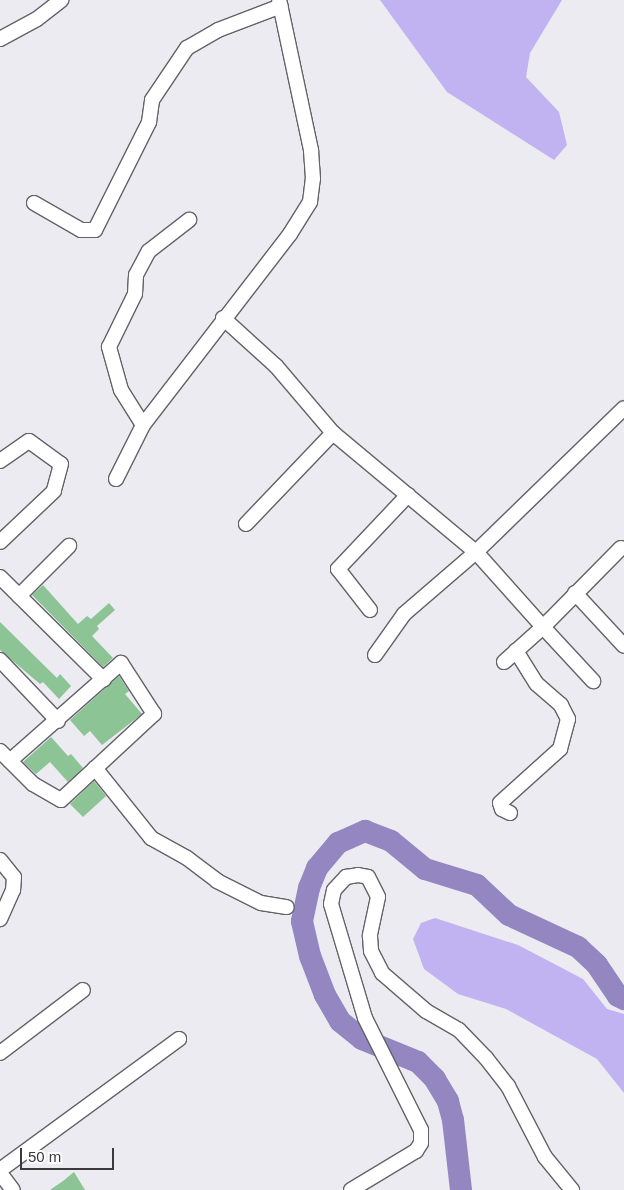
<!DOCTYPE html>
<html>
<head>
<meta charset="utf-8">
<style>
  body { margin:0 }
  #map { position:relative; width:624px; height:1190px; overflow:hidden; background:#ecebf1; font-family:Arial,sans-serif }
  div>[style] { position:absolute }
  .forest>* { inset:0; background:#c1b3f2 }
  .river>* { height:22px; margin:-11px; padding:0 11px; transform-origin:11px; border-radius:11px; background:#9386c1 }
  .building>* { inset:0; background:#8cc496 }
  .roads { filter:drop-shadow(1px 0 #636268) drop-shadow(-1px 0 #636268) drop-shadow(0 1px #636268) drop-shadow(0 -1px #636268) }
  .minor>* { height:14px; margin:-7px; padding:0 7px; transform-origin:7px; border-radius:7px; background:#fff }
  span { translate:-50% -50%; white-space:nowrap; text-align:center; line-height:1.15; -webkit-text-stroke:4.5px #fff; paint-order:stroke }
  .scale { position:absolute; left:20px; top:1148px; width:94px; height:22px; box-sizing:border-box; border:2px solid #3a393c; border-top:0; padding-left:6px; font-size:15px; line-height:18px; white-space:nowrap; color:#3a393c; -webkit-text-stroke:4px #fff; paint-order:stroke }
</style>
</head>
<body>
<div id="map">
  <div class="forest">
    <i style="clip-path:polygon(380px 0,562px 0,530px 53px,526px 77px,559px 112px,567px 145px,554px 160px,447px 92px)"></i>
    <i style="clip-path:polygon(435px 918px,518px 945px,583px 979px,607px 1009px,624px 1014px,624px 1093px,597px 1059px,506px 1009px,458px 994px,424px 969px,413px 939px,421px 923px)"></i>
  </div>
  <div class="river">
    <i style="left:461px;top:1190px;width:70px;rotate:-96.5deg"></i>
    <i style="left:453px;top:1120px;width:20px;rotate:-105deg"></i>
    <i style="left:448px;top:1101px;width:26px;rotate:-121deg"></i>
    <i style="left:435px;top:1079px;width:24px;rotate:-135deg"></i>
    <i style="left:418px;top:1062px;width:61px;rotate:-157.7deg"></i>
    <i style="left:362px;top:1039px;width:28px;rotate:-141deg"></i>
    <i style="left:340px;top:1021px;width:30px;rotate:-120deg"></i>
    <i style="left:325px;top:995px;width:42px;rotate:-111deg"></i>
    <i style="left:310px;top:956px;width:36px;rotate:-103deg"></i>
    <i style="left:302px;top:921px;width:34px;rotate:-78deg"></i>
    <i style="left:309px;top:888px;width:22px;rotate:-68deg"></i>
    <i style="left:317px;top:868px;width:33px;rotate:-50deg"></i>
    <i style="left:338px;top:843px;width:30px;rotate:-24deg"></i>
    <i style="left:365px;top:831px;width:28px;rotate:21deg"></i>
    <i style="left:391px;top:841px;width:44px;rotate:39.5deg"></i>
    <i style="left:425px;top:869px;width:54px;rotate:17.1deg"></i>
    <i style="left:477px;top:885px;width:44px;rotate:43.2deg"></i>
    <i style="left:509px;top:915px;width:76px;rotate:24.9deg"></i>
    <i style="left:578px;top:947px;width:26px;rotate:43deg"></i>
    <i style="left:597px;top:965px;width:37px;rotate:56deg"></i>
    <i style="left:618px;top:996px;width:7px;rotate:27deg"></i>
  </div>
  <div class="building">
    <i style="clip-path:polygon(43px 585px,78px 624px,87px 616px,91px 619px,109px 603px,115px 610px,97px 626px,99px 629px,92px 636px,113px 658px,103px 667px,32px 595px)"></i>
    <i style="clip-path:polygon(0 622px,57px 678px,60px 674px,71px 686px,59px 699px,43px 682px,40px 684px,0 650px)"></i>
    <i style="clip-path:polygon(119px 676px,129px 691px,125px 694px,142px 714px,102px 745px,90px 731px,84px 736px,70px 720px)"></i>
    <i style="clip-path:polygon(51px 737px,68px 756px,71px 754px,83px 768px,68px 782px,50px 762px,36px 774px,23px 762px)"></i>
    <i style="clip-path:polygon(94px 781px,106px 796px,83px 817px,70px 804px)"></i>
    <i style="clip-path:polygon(74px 1172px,85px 1190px,50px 1190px,63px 1181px)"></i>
  </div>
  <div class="roads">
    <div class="minor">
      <i style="left:0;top:39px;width:42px;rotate:-28.4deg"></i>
      <i style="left:37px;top:19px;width:31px;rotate:-38deg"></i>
      <i style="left:34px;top:203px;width:54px;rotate:29.9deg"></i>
      <i style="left:81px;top:230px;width:14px"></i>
      <i style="left:95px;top:230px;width:121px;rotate:-63.4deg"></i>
      <i style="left:149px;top:122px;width:22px;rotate:-82deg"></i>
      <i style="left:152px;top:100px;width:63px;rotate:-56.1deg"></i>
      <i style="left:187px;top:48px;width:36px;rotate:-30deg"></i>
      <i style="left:218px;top:30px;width:67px;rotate:-20.9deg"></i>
      <i style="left:223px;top:318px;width:72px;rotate:42.2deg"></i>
      <i style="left:276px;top:366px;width:88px;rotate:49.6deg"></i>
      <i style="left:333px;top:433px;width:186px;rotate:39.8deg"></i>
      <i style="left:476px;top:552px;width:101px;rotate:48.2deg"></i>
      <i style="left:543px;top:627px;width:111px;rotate:-45.4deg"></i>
      <i style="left:143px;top:425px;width:41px;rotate:-122.2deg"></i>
      <i style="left:121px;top:390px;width:45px;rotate:-105.6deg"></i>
      <i style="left:109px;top:347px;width:59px;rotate:-63.9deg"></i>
      <i style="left:135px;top:294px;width:19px;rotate:-87deg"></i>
      <i style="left:136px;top:275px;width:27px;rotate:-62deg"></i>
      <i style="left:149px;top:251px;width:51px;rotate:-37.8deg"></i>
      <i style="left:0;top:461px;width:35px;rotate:-35deg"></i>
      <i style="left:29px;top:441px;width:39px;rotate:36deg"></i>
      <i style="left:61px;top:464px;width:28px;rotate:105deg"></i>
      <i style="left:54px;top:491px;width:74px;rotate:136.6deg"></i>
      <i style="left:116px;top:479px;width:60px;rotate:-63.4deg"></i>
      <i style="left:143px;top:425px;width:241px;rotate:-52.4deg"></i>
      <i style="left:290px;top:234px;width:38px;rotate:-58deg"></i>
      <i style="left:310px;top:202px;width:23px;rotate:-83deg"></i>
      <i style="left:313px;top:179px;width:29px;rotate:-94deg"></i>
      <i style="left:311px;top:150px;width:153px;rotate:-102deg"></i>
      <i style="left:246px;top:524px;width:126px;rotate:-46.3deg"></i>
      <i style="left:0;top:577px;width:146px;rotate:44.7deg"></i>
      <i style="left:575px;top:593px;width:72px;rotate:47.2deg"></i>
      <i style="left:19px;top:596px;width:71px;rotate:-45deg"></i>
      <i style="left:370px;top:610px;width:52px;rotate:-128deg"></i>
      <i style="left:338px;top:569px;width:102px;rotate:-46.6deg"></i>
      <i style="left:375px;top:655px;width:50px;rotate:-54.7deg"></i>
      <i style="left:404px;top:614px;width:95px;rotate:-40.7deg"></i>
      <i style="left:476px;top:552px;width:206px;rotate:-44.2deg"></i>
      <i style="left:0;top:660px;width:84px;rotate:46.4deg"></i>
      <i style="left:504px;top:662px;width:52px;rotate:-41.9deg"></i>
      <i style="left:543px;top:627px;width:74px;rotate:47.2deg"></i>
      <i style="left:0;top:751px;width:47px;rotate:45deg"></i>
      <i style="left:33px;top:784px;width:32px;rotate:30deg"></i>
      <i style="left:61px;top:800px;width:127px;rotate:-42.8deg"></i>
      <i style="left:154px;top:714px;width:61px;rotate:-122.9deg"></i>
      <i style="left:121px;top:663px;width:148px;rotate:138.6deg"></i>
      <i style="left:95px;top:768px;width:90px;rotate:51.3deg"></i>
      <i style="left:151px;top:838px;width:41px;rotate:29.1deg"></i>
      <i style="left:187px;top:858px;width:38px;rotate:37deg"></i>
      <i style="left:217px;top:881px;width:49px;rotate:26.6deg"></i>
      <i style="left:261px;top:903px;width:26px;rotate:9deg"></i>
      <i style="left:510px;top:813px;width:9px;rotate:-153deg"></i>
      <i style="left:502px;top:809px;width:6px;rotate:-108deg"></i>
      <i style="left:500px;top:803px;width:81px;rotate:-42deg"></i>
      <i style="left:560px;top:749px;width:31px;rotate:-75deg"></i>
      <i style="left:568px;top:719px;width:16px;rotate:-117deg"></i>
      <i style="left:561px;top:705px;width:33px;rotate:-139deg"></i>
      <i style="left:536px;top:683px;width:38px;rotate:-122deg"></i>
      <i style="left:0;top:860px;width:22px;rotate:51deg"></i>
      <i style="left:14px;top:877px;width:13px;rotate:94deg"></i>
      <i style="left:13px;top:890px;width:32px;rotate:114deg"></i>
      <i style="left:0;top:1053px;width:104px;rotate:-37.2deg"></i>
      <i style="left:0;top:1170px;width:222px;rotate:-36.2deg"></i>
      <i style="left:0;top:1173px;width:21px;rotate:53deg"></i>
      <i style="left:351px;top:1190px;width:76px;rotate:-31deg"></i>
      <i style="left:416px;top:1151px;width:9px;rotate:-58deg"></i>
      <i style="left:421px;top:1143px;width:13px;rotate:-90deg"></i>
      <i style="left:421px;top:1130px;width:125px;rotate:-116.6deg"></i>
      <i style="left:365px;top:1018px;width:119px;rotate:-106.6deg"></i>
      <i style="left:331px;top:904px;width:14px;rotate:-78deg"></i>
      <i style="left:334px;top:890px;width:18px;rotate:-47deg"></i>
      <i style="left:346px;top:877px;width:12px;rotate:-9deg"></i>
      <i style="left:358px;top:875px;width:10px;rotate:11deg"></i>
      <i style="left:368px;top:877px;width:22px;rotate:63deg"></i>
      <i style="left:378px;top:897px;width:40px;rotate:102deg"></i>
      <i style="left:370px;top:936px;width:15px;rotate:86deg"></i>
      <i style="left:371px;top:951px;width:25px;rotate:63deg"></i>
      <i style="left:382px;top:973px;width:58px;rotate:40.8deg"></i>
      <i style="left:426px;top:1011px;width:38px;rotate:30deg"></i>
      <i style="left:459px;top:1030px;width:39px;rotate:46deg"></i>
      <i style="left:486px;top:1058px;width:36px;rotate:52deg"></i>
      <i style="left:508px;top:1086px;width:80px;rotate:62.5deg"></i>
      <i style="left:545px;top:1157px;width:43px;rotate:50.7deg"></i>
    </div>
  </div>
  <div class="scale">50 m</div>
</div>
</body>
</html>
